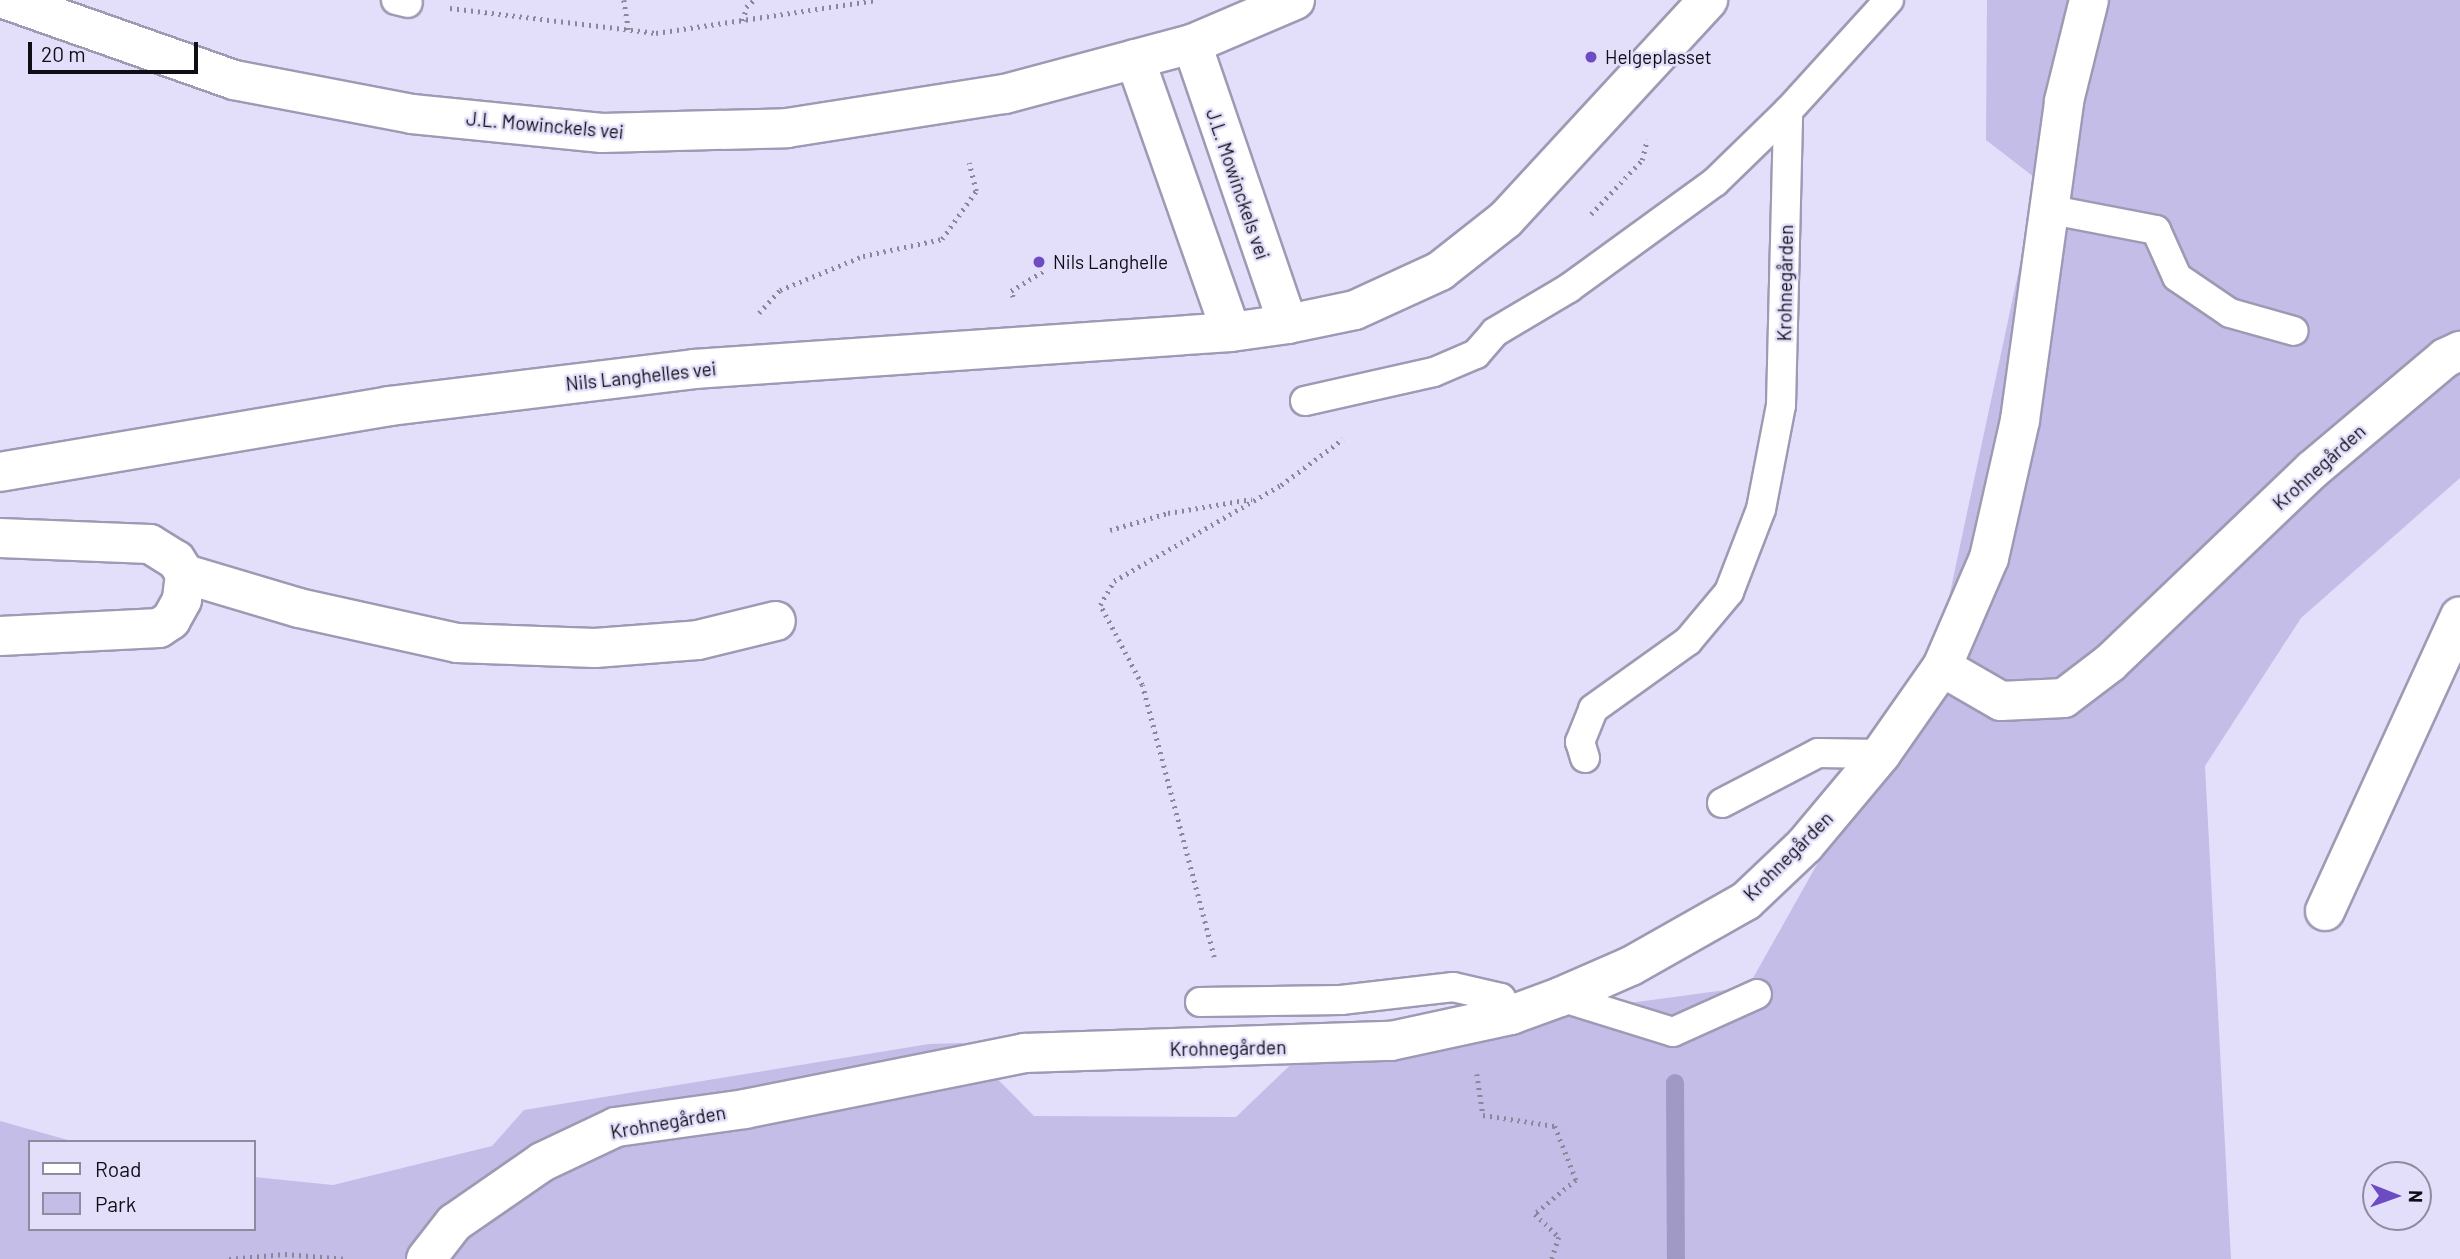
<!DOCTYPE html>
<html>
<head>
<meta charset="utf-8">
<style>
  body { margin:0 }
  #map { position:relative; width:2460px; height:1259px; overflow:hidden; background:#e3dffa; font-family:Barlow,sans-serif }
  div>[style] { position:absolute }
  .green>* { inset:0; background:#c4bde7 }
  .stream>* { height:18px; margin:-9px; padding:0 9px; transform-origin:9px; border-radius:9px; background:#a098c5 }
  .path>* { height:4.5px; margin-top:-2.25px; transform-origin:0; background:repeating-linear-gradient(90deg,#8a879a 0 2px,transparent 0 7px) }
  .roads { filter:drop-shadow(2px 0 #9e9ab4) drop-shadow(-2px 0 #9e9ab4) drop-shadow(0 2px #9e9ab4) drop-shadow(0 -2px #9e9ab4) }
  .service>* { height:28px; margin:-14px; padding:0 14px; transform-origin:14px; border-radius:14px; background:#fff }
  .minor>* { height:38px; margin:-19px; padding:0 19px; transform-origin:19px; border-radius:19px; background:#fff }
  .secondary>* { height:38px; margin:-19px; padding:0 19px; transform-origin:19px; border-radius:19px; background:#fff }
  .dots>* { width:19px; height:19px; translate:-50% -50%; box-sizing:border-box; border:4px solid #e3dffa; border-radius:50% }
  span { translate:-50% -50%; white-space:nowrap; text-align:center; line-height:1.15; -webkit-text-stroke:5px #e3dffa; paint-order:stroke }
  .poi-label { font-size:19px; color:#0f0d16 }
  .left { translate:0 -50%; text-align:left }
  .street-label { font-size:19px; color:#0f0d16 }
  .legend { position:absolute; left:28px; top:1140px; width:228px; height:91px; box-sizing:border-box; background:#e3dffa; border:2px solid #8e8b9f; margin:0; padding:9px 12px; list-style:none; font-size:21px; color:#0f0d16 }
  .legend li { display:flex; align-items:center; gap:14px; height:35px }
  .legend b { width:35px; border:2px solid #8e8b9f }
  .north { position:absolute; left:2362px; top:1161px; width:70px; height:70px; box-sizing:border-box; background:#e3dffa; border:2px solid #8e8b9f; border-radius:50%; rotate:91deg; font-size:19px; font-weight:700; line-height:28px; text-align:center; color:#0f0d16 }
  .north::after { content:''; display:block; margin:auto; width:24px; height:32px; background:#6d4bc3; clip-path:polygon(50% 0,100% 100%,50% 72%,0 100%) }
  .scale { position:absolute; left:28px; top:42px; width:170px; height:32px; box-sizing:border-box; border:4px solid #0f0d16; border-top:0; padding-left:9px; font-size:21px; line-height:24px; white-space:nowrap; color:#0f0d16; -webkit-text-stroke:5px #e3dffa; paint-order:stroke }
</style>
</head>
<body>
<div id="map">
  <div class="green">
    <i style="clip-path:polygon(1987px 0,2460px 0,2460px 478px,2301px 618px,2205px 766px,2231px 1259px,0 1259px,0 1121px,75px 1142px,30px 1142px,30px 1229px,254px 1229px,254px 1177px,333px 1185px,492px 1146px,524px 1110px,929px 1044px,962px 1043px,1034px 1116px,1236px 1117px,1310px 1046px,1748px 987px,1938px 649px,2038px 180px,1986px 140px)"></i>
  </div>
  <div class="stream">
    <i style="left:1675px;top:1083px;width:176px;rotate:89.7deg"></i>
  </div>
  <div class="path">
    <i style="left:624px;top:0;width:30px;rotate:81deg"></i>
    <i style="left:450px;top:8px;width:208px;rotate:6.9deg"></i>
    <i style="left:656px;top:33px;width:223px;rotate:-8.5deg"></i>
    <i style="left:743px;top:21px;width:14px;rotate:-78deg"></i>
    <i style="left:746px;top:7px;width:11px;rotate:-41deg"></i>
    <i style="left:1591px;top:214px;width:74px;rotate:-46.6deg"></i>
    <i style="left:1642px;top:160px;width:21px;rotate:-76deg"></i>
    <i style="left:1013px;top:297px;width:6px;rotate:-108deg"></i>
    <i style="left:1011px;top:291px;width:39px;rotate:-32deg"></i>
    <i style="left:759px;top:313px;width:31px;rotate:-48deg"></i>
    <i style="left:780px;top:290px;width:90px;rotate:-22.3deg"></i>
    <i style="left:863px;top:256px;width:81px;rotate:-12.1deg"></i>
    <i style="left:942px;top:239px;width:59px;rotate:-54.7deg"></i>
    <i style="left:976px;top:191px;width:29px;rotate:-104deg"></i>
    <i style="left:1110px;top:530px;width:60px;rotate:-16.3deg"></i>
    <i style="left:1168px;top:513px;width:85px;rotate:-9.5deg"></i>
    <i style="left:1214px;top:957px;width:281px;rotate:-104.8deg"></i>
    <i style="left:1142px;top:685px;width:90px;rotate:-117.7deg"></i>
    <i style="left:1100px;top:605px;width:28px;rotate:-60deg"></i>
    <i style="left:1114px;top:581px;width:193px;rotate:-29.9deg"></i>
    <i style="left:1281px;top:485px;width:77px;rotate:-36.6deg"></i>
    <i style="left:1477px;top:1074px;width:41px;rotate:81.7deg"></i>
    <i style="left:1483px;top:1115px;width:73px;rotate:8.7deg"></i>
    <i style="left:1555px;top:1126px;width:58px;rotate:68.7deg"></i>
    <i style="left:1576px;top:1180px;width:53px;rotate:140.3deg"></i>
    <i style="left:1535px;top:1214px;width:33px;rotate:44deg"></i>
    <i style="left:1559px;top:1237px;width:23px;rotate:108deg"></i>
    <i style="left:229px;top:1259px;width:56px;rotate:-5.1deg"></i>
    <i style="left:285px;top:1254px;width:63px;rotate:4.5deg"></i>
  </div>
  <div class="roads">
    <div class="service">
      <i style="left:396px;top:0;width:12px;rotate:14deg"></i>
      <i style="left:2052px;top:210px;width:106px;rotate:10.9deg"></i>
      <i style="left:2156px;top:230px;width:51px;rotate:65.9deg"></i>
      <i style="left:2177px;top:277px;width:64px;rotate:34.2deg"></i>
      <i style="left:2230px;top:313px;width:66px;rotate:15.7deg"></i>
      <i style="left:1305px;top:401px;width:132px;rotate:-12.7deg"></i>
      <i style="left:1434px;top:372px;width:46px;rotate:-23.2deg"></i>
      <i style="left:1476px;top:354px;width:29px;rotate:-49deg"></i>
      <i style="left:1495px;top:332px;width:86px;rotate:-30.7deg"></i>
      <i style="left:1569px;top:288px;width:180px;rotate:-36deg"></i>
      <i style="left:1715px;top:182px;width:102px;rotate:-44.2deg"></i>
      <i style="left:1788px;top:111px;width:150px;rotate:-47.7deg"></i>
      <i style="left:1585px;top:758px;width:17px;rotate:-107deg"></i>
      <i style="left:1580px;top:742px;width:35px;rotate:-68deg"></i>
      <i style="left:1593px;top:709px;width:117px;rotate:-35.6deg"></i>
      <i style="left:1688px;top:641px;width:64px;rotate:-50.1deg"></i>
      <i style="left:1729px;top:592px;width:89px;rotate:-68.9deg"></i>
      <i style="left:1761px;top:509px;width:106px;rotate:-79.1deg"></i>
      <i style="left:1781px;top:405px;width:294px;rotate:-88.6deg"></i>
      <i style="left:1722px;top:803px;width:108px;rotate:-27.5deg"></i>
      <i style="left:1818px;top:753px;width:63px;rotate:0.9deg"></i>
      <i style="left:1560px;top:997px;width:118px;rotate:17.2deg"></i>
      <i style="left:1673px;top:1032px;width:92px;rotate:-24.3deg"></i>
      <i style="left:1200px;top:1002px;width:141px;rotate:-0.8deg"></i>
      <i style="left:1341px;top:1000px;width:113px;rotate:-6.6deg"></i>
      <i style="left:1453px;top:987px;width:49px;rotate:12.9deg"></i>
      <i style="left:1501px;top:998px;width:20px;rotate:60deg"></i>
    </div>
    <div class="minor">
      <i style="left:0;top:472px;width:395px;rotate:-9.6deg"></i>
      <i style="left:389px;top:406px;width:307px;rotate:-6.9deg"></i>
      <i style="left:694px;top:369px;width:538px;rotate:-3.94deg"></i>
      <i style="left:1231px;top:332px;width:58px;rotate:-8deg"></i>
      <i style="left:0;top:538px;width:150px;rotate:2.3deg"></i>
      <i style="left:150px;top:544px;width:31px;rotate:32deg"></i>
      <i style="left:176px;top:560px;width:17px;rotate:57deg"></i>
      <i style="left:185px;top:574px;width:26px;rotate:97deg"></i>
      <i style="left:182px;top:600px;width:23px;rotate:119deg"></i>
      <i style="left:171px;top:620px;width:14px;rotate:146deg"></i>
      <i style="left:159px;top:628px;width:159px;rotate:177.1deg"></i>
      <i style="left:185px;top:574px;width:119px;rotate:16.6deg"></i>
      <i style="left:299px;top:608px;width:162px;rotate:12.5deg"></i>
      <i style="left:457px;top:643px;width:138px;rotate:2.1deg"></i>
      <i style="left:595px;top:648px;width:103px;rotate:-4.4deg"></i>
      <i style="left:698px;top:640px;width:80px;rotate:-13.7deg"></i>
      <i style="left:1942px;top:667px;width:68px;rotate:30deg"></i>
      <i style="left:2001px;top:701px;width:63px;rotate:-2.7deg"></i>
      <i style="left:2064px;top:698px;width:58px;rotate:-37.3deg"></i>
      <i style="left:2110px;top:663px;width:279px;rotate:-43.7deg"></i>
      <i style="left:2312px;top:470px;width:174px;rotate:-40.1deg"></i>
      <i style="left:2445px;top:358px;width:17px;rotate:-25deg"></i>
      <i style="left:2325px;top:911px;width:324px;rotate:-65.4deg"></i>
      <i style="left:426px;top:1259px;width:46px;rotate:-52.1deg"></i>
      <i style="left:454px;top:1223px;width:107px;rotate:-34.7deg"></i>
      <i style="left:542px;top:1162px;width:82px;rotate:-25.3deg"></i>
      <i style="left:616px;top:1127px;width:130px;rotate:-7.9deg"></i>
      <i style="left:745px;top:1109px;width:285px;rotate:-11.3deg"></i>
      <i style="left:1024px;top:1053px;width:367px;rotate:-1.9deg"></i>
      <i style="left:1391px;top:1041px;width:123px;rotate:-12.2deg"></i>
      <i style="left:1511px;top:1015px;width:52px;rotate:-20.2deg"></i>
      <i style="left:1560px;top:997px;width:77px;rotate:-23.6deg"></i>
      <i style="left:1631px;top:966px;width:132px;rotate:-29.5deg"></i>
      <i style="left:1746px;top:901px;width:81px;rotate:-43.5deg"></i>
      <i style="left:1805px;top:845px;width:119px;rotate:-50.1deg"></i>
      <i style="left:1881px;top:754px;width:106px;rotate:-55deg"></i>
      <i style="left:1942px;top:667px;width:119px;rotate:-66.7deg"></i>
      <i style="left:1989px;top:558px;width:141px;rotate:-77.3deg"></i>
      <i style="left:2020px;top:420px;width:322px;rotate:-82.1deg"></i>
      <i style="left:2064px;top:101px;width:104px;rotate:-76.1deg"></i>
    </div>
    <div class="secondary">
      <i style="left:7px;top:0;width:241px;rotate:19.4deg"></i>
      <i style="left:234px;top:80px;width:181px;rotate:10.8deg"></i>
      <i style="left:412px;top:114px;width:191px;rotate:5.7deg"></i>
      <i style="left:602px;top:133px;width:185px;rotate:-1.5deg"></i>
      <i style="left:787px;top:128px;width:221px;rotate:-8.9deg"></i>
      <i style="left:1005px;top:94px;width:194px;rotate:-15deg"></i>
      <i style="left:1192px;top:44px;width:112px;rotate:-23.1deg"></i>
      <i style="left:1192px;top:44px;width:296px;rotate:71.1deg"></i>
      <i style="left:1288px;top:324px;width:68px;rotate:-11.8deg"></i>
      <i style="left:1355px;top:310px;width:94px;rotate:-24.6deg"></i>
      <i style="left:1440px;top:271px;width:84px;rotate:-38.2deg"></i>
      <i style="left:1506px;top:219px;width:298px;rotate:-47.3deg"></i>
      <i style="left:1135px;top:59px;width:289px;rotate:70.6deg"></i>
    </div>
  </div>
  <div class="dots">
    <i style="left:1591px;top:57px;background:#6d4bc3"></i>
    <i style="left:1039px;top:262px;background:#6d4bc3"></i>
  </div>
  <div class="poi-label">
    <span class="left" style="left:1605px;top:57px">Helgeplasset</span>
    <span class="left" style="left:1053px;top:262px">Nils Langhelle</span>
  </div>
  <div class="street-label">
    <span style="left:545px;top:125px;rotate:5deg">J.L. Mowinckels vei</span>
    <span style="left:1238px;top:184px;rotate:71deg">J.L. Mowinckels vei</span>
    <span style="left:1785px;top:283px;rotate:-89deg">Krohnegården</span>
    <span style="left:641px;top:376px;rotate:-6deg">Nils Langhelles vei</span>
    <span style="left:2319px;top:467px;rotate:-42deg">Krohnegården</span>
    <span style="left:1788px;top:856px;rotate:-45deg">Krohnegården</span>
    <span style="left:1228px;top:1048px;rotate:-1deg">Krohnegården</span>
    <span style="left:668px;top:1122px;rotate:-10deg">Krohnegården</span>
  </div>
  <ul class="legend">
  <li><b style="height:9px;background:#fff"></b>Road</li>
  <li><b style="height:19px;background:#c4bde7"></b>Park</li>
  </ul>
  <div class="north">N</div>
  <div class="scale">20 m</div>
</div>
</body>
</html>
